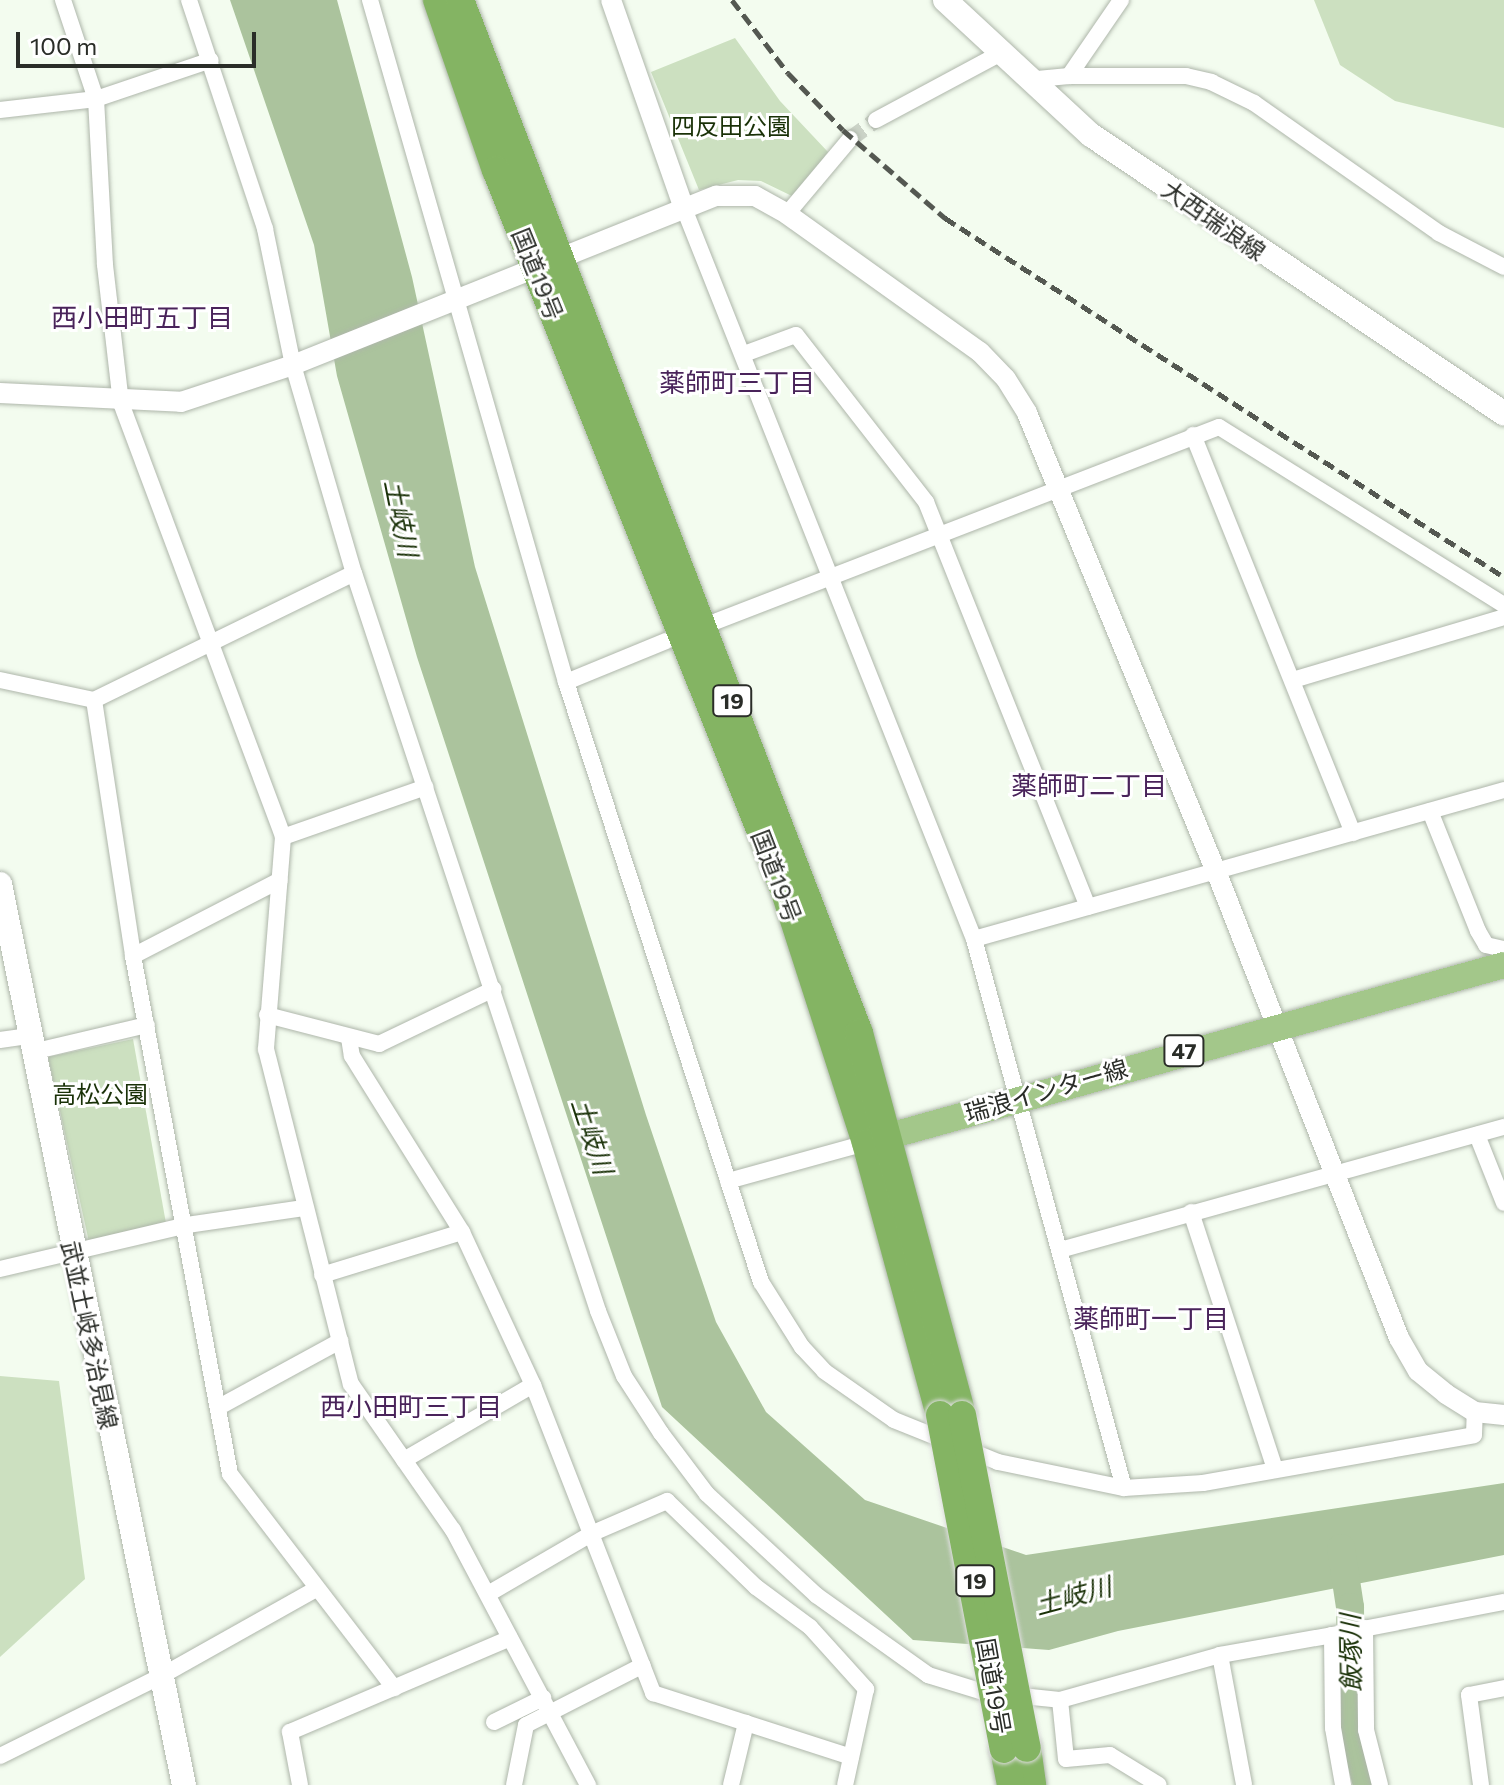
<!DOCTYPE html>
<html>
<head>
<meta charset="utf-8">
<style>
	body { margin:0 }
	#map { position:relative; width:1504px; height:1785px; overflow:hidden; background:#f3fcef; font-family:Commissioner,"Noto Sans JP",sans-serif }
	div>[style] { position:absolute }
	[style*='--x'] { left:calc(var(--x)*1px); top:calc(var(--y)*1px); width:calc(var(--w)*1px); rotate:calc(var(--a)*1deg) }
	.green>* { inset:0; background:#cce0c0 }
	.water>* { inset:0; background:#abc39d }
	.river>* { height:28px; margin:-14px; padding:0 14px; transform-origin:14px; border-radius:14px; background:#abc39d }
	.minor-tunnel>* { height:16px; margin-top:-8px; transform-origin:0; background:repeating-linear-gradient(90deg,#cbd3c7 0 16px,transparent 0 24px) }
	.roads { filter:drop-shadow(0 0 2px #aeb6aa) drop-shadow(0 0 2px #aeb6aa) }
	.minor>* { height:16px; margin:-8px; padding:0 8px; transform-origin:8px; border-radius:8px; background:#fff }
	.tertiary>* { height:20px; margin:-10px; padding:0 10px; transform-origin:10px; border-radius:10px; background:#fff }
	.secondary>* { height:24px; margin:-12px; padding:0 12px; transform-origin:12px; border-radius:12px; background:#fff }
	.primary>* { height:26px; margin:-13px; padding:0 13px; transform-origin:13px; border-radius:13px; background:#a3c78a }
	.trunk>* { height:28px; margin:-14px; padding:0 14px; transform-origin:14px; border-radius:14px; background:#84b463 }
	.rail>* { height:5px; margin-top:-2.5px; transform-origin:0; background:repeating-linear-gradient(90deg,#545851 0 12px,transparent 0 18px) }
	.bridges { filter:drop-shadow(0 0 2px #ddd) drop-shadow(0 0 2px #ddd) }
	.trunk-bridge>* { height:28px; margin:-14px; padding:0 14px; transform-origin:14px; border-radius:14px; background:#84b463 }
	span { translate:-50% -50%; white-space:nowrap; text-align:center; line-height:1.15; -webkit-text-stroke:6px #fff; paint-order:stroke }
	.shield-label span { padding:2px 6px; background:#fff; border:2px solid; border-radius:6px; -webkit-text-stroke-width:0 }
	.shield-label { font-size:22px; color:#2a2d28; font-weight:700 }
	.park-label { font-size:24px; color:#193107 }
	.street-label { font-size:24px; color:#2a2d28 }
	.neighbourhood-label { font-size:26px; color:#49235a }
	.water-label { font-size:26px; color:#1b3209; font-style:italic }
	.scale { position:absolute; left:16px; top:32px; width:240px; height:36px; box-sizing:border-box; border:4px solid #2a2d28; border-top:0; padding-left:10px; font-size:24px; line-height:28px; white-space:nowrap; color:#2a2d28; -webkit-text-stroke:6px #fff; paint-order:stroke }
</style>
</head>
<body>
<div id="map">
	<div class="green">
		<i style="clip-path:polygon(1314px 0,1504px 0,1504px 128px,1395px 101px,1340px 65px)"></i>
		<i style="clip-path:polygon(735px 38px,780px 101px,828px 152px,794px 197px,761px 181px,738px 180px,699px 190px,651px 72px)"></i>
		<i style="clip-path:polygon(133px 1039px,167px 1229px,89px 1242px,48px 1057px)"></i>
		<i style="clip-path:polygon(0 1376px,59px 1381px,85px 1579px,0 1657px)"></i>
	</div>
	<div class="water">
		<i style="clip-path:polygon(230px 0,337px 0,412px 277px,475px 567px,646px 1115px,716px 1322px,766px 1412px,865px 1500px,1026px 1555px,1504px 1483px,1504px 1555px,1118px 1631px,1049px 1650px,913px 1640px,662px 1407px,417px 657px,337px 376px,314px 245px)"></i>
	</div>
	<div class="river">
		<i style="--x:1341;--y:1548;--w:60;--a:81.3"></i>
		<i style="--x:1350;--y:1607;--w:114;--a:89.5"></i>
		<i style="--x:1351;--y:1721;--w:66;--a:76"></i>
	</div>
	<div class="minor-tunnel">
		<i style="--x:850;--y:139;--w:32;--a:-36"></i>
	</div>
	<div class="roads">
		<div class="minor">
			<i style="--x:63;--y:0;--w:104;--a:71.6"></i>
			<i style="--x:96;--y:99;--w:166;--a:86.9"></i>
			<i style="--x:105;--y:265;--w:139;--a:83.4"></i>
			<i style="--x:121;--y:403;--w:463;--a:69.5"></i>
			<i style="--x:283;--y:837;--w:213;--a:94.6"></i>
			<i style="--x:266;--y:1049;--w:346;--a:75.8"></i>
			<i style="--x:351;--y:1384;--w:178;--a:55.1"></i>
			<i style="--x:453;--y:1530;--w:289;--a:62.1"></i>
			<i style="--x:189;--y:0;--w:241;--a:71.6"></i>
			<i style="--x:265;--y:229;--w:139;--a:78.4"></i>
			<i style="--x:293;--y:365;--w:217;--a:73.7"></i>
			<i style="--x:354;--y:573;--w:777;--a:71.7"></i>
			<i style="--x:598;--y:1311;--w:70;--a:68.2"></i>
			<i style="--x:624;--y:1376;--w:68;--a:57"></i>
			<i style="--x:661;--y:1433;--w:76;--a:53"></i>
			<i style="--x:707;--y:1494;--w:149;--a:42.8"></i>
			<i style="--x:816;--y:1595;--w:138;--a:35.5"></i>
			<i style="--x:928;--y:1675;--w:58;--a:17.2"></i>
			<i style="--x:983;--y:1692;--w:77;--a:5.9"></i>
			<i style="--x:1060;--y:1700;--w:166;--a:-15.7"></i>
			<i style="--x:1220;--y:1655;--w:114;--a:-10.1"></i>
			<i style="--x:1332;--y:1635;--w:93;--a:89.4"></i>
			<i style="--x:1333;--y:1728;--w:58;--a:80"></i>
			<i style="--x:370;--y:0;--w:710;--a:73.97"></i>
			<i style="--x:566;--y:682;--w:631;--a:72"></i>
			<i style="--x:761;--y:1282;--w:77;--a:57.8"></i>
			<i style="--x:802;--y:1347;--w:33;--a:47"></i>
			<i style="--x:824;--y:1371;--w:85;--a:35"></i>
			<i style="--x:894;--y:1420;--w:112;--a:22"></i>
			<i style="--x:998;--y:1462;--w:129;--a:11.7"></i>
			<i style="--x:1124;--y:1488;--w:79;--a:-3.6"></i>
			<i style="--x:1203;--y:1483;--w:275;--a:-10"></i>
			<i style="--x:1474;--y:1435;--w:23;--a:-88"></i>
			<i style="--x:1069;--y:76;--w:117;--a:0"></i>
			<i style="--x:1186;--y:76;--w:26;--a:13"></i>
			<i style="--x:1211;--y:82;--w:48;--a:26"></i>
			<i style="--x:1254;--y:103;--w:226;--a:35.1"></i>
			<i style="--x:1439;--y:233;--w:73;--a:27.6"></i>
			<i style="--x:1027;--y:80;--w:42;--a:-5.4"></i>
			<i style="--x:1069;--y:76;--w:92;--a:-55.6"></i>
			<i style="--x:0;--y:110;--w:97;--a:-6.5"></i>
			<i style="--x:96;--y:99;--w:121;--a:-18.7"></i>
			<i style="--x:876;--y:120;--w:140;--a:-28.2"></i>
			<i style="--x:685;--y:211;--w:783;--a:68.35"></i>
			<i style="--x:974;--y:939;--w:569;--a:74.72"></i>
			<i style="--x:787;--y:214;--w:98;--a:-50"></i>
			<i style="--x:744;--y:354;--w:55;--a:-20.1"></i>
			<i style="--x:796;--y:335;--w:212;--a:52.1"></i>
			<i style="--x:926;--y:502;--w:436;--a:68.2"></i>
			<i style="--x:1193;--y:435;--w:429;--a:68.1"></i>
			<i style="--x:717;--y:621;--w:538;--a:-21.13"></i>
			<i style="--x:1219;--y:427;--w:336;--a:32"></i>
			<i style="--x:0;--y:680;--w:96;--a:12"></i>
			<i style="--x:94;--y:700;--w:289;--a:-26"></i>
			<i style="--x:1293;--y:680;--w:220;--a:-16.6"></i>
			<i style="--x:566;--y:682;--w:108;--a:-22.3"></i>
			<i style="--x:94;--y:700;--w:259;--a:81.3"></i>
			<i style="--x:133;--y:956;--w:527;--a:79.39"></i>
			<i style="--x:230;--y:1474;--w:270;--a:52.5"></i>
			<i style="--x:1430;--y:811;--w:129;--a:68.2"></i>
			<i style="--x:1478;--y:931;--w:16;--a:60"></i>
			<i style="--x:1486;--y:945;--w:18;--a:13"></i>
			<i style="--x:283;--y:837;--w:151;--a:-19.3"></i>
			<i style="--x:974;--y:939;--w:551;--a:-15.7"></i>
			<i style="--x:133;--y:956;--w:165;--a:-27.3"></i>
			<i style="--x:267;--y:1015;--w:116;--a:14.5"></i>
			<i style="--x:379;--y:1044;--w:127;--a:-25.6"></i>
			<i style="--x:349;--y:1038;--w:18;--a:81"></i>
			<i style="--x:352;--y:1056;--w:208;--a:58"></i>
			<i style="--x:462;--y:1232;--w:169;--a:65.1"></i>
			<i style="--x:533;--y:1385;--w:331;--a:68.7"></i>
			<i style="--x:653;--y:1693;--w:208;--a:17.9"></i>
			<i style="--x:0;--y:1040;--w:28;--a:-8"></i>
			<i style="--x:32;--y:1052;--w:118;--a:-13.2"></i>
			<i style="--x:1477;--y:1135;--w:73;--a:68.3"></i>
			<i style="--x:728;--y:1181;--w:143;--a:-15.4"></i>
			<i style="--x:1191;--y:1212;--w:270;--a:71.9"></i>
			<i style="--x:1060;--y:1250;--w:461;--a:-15.5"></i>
			<i style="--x:0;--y:1269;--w:192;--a:-13.2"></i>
			<i style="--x:187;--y:1225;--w:118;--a:-8.3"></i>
			<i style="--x:322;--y:1275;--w:146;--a:-17.1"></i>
			<i style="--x:221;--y:1406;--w:136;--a:-28.6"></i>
			<i style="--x:404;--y:1460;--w:149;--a:-30.2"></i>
			<i style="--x:488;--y:1594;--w:121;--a:-30.2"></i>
			<i style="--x:593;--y:1533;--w:81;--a:-23.4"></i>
			<i style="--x:667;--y:1501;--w:124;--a:44"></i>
			<i style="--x:756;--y:1587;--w:67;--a:36.5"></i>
			<i style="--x:810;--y:1627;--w:84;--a:47.9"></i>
			<i style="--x:866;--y:1689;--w:98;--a:102.3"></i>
			<i style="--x:1365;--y:1628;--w:102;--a:89.4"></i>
			<i style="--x:1366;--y:1730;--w:57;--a:75.7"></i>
			<i style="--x:1332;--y:1635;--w:175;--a:-10.9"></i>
			<i style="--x:1220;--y:1655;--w:132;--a:79.5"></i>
			<i style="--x:1060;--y:1700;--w:59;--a:84.2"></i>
			<i style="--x:1066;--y:1759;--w:44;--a:-5.2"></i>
			<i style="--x:1110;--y:1755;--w:57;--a:31.5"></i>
			<i style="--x:494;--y:1722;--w:55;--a:-26.1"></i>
			<i style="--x:0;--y:1756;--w:180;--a:-26.4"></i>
			<i style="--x:161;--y:1676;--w:178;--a:-29.3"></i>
			<i style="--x:300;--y:1785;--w:54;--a:-100.7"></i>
			<i style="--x:290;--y:1732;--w:239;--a:-23.1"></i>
			<i style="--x:514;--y:1785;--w:61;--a:-78.7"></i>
			<i style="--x:526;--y:1725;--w:131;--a:-27.1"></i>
			<i style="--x:731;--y:1785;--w:64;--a:-76.4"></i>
			<i style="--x:1481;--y:1785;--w:91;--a:-97.6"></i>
			<i style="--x:1469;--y:1695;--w:36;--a:-11"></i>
		</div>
		<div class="tertiary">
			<i style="--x:611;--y:0;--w:224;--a:70.7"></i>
			<i style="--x:0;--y:393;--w:181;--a:2.8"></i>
			<i style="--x:181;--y:402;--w:118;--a:-18.3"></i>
			<i style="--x:293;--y:365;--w:456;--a:-21.8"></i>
			<i style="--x:716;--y:196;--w:39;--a:0"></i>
			<i style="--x:755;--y:196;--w:37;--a:29"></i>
			<i style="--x:787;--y:214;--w:237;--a:35.6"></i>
			<i style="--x:980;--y:352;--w:37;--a:46"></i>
			<i style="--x:1006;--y:379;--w:40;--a:58"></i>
			<i style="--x:1027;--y:413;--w:495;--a:67.6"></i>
			<i style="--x:1216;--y:871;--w:502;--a:68.6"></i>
			<i style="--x:1399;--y:1338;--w:38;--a:60"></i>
			<i style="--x:1418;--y:1371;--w:36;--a:39"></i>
			<i style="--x:1446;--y:1394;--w:34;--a:32"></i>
			<i style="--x:1475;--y:1412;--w:29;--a:6"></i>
		</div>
		<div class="secondary">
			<i style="--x:945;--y:0;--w:199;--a:42.8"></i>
			<i style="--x:1091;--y:135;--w:498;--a:34"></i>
			<i style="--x:0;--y:884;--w:920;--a:78.46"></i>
		</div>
		<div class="primary">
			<i style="--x:868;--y:1142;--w:660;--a:-15.55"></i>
		</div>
		<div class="trunk">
			<i style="--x:437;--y:0;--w:180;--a:70.9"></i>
			<i style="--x:496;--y:170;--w:778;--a:68.18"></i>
			<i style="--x:785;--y:892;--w:264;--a:72.1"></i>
			<i style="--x:866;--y:1143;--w:282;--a:74.8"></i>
			<i style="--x:460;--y:0;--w:1107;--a:68.88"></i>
			<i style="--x:859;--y:1033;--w:396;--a:74.9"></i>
			<i style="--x:1027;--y:1748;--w:37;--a:82"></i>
			<i style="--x:1004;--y:1749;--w:37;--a:79"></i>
		</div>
	</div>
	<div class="rail">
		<i style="--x:732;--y:0;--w:92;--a:52.5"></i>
		<i style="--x:788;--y:73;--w:79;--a:46"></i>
		<i style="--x:843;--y:130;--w:135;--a:40.8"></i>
		<i style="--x:945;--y:218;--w:664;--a:32.71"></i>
	</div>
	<div class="bridges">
		<div class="trunk-bridge">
			<i style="--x:940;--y:1415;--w:340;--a:79.2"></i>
			<i style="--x:962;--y:1415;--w:339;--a:79"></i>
		</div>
	</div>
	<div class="shield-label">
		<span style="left:732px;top:701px">19</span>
		<span style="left:1184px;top:1051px">47</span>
		<span style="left:975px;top:1581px">19</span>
	</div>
	<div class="park-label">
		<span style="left:731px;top:126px">四反田公園</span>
		<span style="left:100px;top:1094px">高松公園</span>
	</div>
	<div class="street-label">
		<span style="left:1214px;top:220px;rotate:35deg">大西瑞浪線</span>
		<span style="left:538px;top:274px;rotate:68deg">国道19号</span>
		<span style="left:777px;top:876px;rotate:69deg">国道19号</span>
		<span style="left:1046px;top:1090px;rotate:-16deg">瑞浪インター線</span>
		<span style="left:90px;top:1335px;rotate:78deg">武並土岐多治見線</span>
		<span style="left:994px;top:1686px;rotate:80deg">国道19号</span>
	</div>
	<div class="neighbourhood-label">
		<span style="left:142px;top:317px">西小田町五丁目</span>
		<span style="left:737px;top:382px">薬師町三丁目</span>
		<span style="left:1089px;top:785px">薬師町二丁目</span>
		<span style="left:1151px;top:1318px">薬師町一丁目</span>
		<span style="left:411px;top:1406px">西小田町三丁目</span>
	</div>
	<div class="water-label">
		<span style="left:402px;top:518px;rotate:79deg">土岐川</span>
		<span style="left:593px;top:1136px;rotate:72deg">土岐川</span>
		<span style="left:1073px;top:1595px;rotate:-15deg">土岐川</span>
		<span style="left:1350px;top:1653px;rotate:-91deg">飯塚川</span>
	</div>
	<div class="scale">100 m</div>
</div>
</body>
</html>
